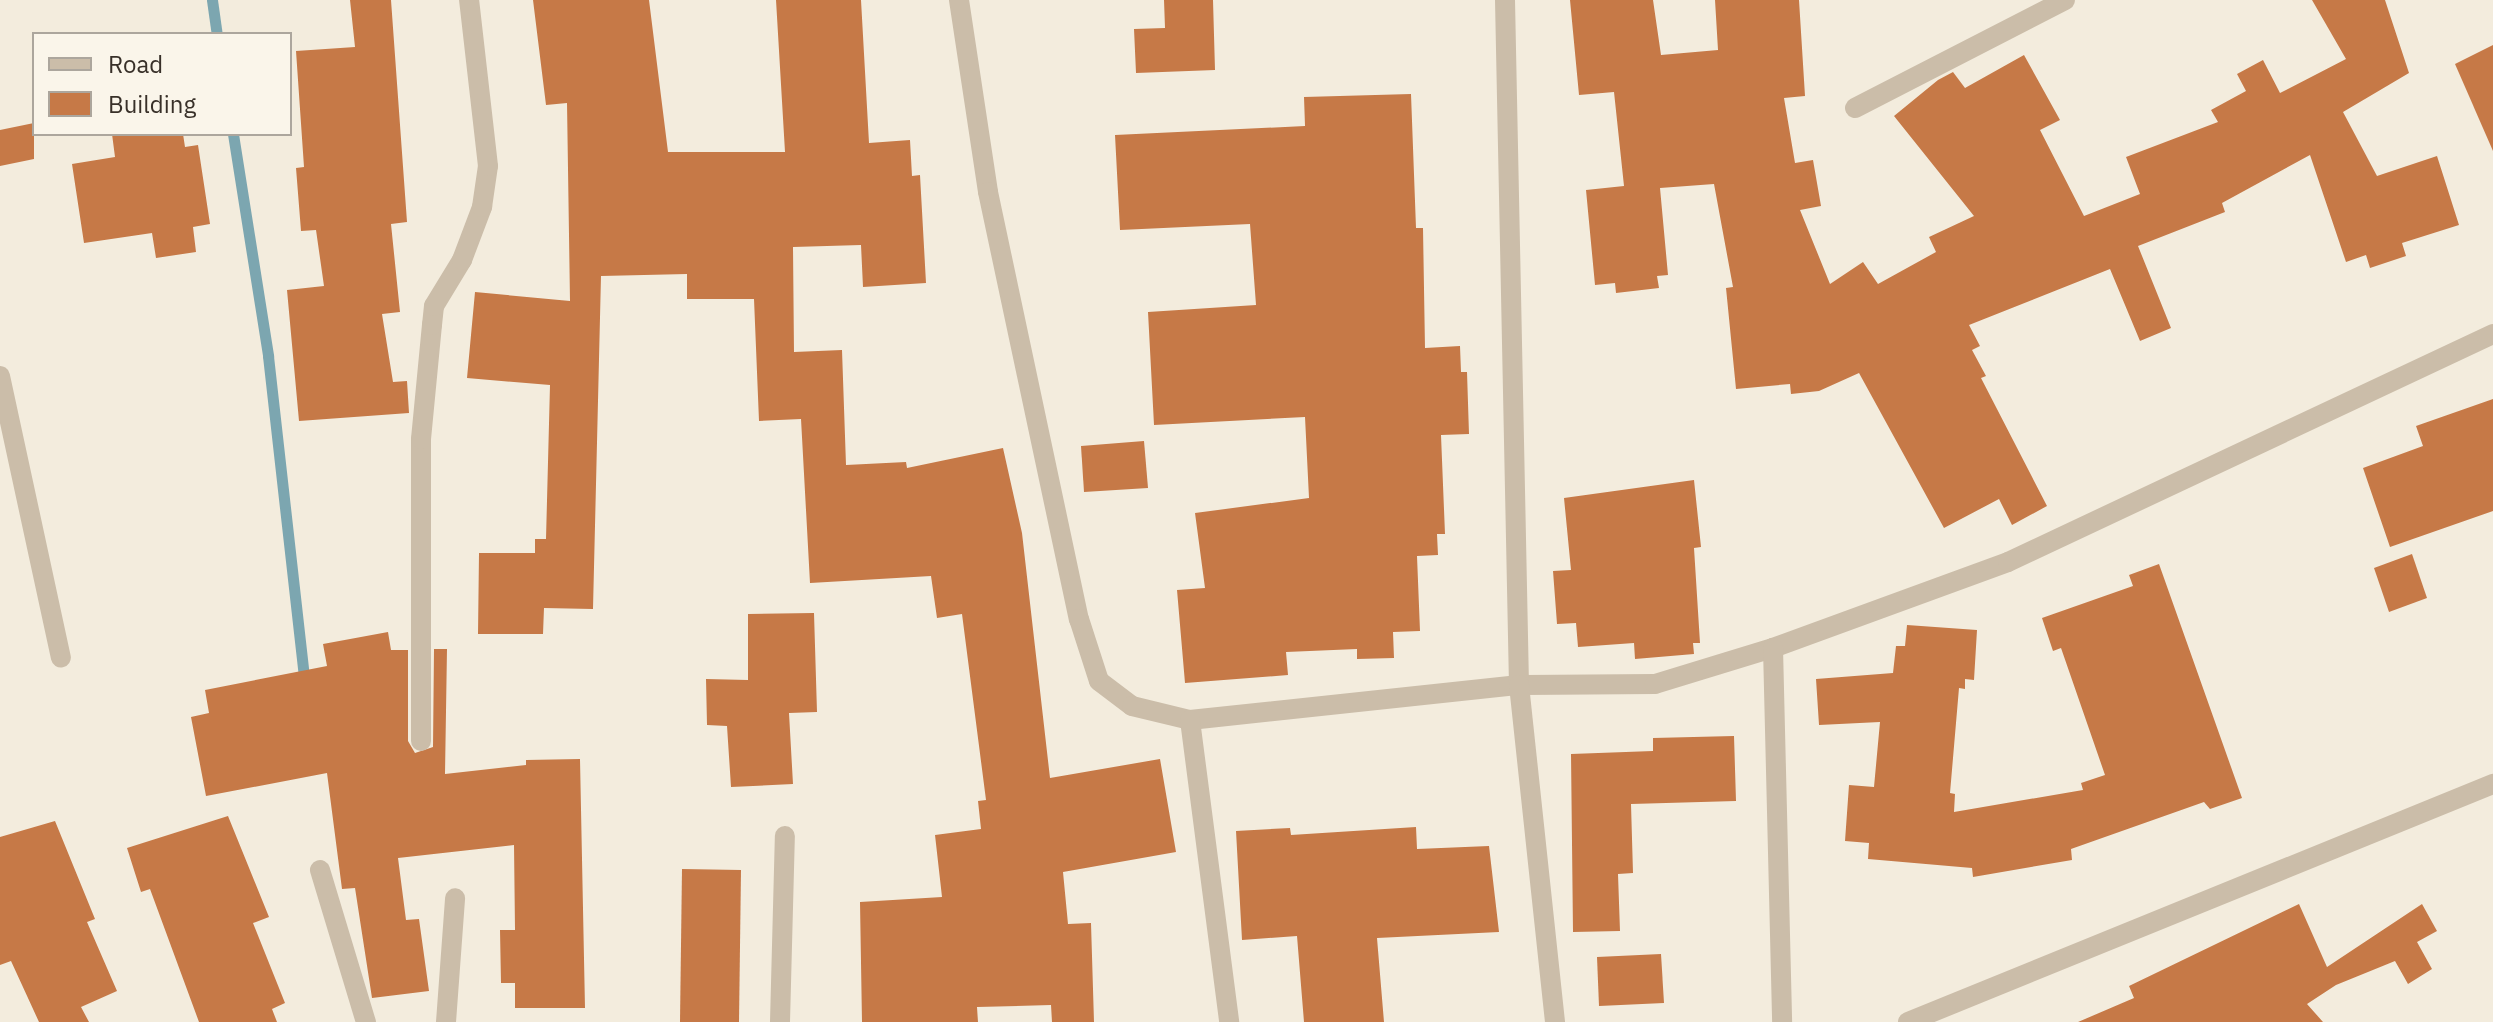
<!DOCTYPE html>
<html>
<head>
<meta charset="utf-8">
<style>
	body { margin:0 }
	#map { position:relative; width:2493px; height:1022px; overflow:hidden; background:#f3ecdd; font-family:"IBM Plex Sans",sans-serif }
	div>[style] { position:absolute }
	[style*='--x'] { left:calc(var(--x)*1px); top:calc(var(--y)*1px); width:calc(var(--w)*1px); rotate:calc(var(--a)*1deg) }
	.stream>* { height:11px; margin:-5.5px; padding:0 5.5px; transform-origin:5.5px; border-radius:5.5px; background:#7ca6b0 }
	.building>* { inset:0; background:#c67947 }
	.minor>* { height:20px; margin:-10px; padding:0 10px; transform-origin:10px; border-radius:10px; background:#cbbda9 }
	span { translate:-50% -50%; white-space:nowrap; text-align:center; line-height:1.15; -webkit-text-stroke:6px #faf5ea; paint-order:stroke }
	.legend { position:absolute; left:32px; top:32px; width:260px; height:104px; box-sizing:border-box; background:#faf5ea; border:2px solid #aca69d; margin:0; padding:10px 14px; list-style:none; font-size:24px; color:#383029 }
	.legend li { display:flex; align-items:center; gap:16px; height:40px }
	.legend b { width:40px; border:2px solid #aca69d }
</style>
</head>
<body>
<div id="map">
	<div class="stream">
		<i style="--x:212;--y:0;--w:34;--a:82"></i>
		<i style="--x:233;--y:134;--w:225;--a:81"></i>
		<i style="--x:268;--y:356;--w:331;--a:83.6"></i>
	</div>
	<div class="building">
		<i style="clip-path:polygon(350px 0,391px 0,407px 222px,391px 224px,400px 312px,382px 314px,393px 382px,407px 381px,409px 413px,299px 421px,287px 290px,324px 286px,316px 230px,301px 231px,296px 168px,304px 167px,296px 51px,355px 47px)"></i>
		<i style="clip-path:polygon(533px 0,649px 0,668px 152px,785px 152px,776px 0,861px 0,869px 143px,910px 140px,912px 176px,920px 175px,926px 283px,863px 287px,861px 245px,793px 247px,794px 352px,842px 350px,846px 465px,906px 462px,907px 468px,1003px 448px,1022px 533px,1050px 778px,1160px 759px,1176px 852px,1063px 872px,1068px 924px,1091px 923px,1094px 1022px,1052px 1022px,1051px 1005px,977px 1007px,978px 1022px,862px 1022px,860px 902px,942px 897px,935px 835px,981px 829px,978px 801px,986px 800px,962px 614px,937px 618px,931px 576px,810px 583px,801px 419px,759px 421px,754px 299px,687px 299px,687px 274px,601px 276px,593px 609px,544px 608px,543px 634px,478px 634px,479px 553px,535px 553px,535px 539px,546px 539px,550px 385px,467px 378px,475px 292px,570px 301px,567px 103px,546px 105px)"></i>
		<i style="clip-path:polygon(1164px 0,1213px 0,1215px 70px,1136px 73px,1134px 29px,1165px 28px)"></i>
		<i style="clip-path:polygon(1570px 0,1653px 0,1661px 55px,1718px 50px,1715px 0,1799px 0,1805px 96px,1784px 98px,1795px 163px,1813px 160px,1821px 206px,1800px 210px,1830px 284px,1863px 262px,1878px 284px,1936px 252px,1929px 237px,1974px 216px,1894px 116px,1938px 80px,1953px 72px,1965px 88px,2024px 55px,2060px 120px,2040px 130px,2084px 216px,2140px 194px,2126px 157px,2218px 122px,2211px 110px,2246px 91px,2237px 74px,2263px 60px,2280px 93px,2346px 59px,2312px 0,2385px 0,2409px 73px,2343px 112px,2377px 176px,2437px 156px,2459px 225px,2402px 243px,2406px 256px,2370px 268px,2366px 255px,2346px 262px,2310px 155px,2222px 203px,2225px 212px,2138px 246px,2171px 328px,2140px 341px,2110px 269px,1969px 325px,1980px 346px,1972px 350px,1986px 376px,1981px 378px,2047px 506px,2012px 525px,1999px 499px,1944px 528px,1859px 373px,1819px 391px,1791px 394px,1790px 384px,1736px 389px,1726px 288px,1733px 287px,1714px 184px,1660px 188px,1668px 275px,1657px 276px,1659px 288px,1616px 293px,1615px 283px,1595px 285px,1586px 190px,1624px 186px,1614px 92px,1579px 95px)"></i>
		<i style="clip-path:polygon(2493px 45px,2493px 151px,2455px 64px)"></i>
		<i style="clip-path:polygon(1411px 94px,1416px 228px,1423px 228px,1425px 348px,1460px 346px,1461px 372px,1467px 372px,1469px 434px,1441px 435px,1445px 534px,1437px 534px,1438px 555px,1417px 556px,1420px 631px,1393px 632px,1394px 658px,1357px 659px,1357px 649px,1286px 652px,1288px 675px,1185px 683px,1177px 590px,1205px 588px,1195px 513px,1309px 498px,1305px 417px,1154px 425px,1148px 312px,1256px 305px,1250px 224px,1120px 230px,1115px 135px,1305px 126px,1304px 97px)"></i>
		<i style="clip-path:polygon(34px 123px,34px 159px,0 166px,0 130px)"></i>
		<i style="clip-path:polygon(112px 134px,183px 134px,185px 147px,198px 145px,210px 224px,193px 227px,196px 252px,156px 258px,152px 233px,84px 243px,72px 164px,115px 157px)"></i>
		<i style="clip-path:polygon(2493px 399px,2493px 511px,2390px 547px,2363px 468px,2423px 446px,2416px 426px)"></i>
		<i style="clip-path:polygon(1144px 441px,1148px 488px,1084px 492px,1081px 446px)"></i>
		<i style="clip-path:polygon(1694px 480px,1701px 547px,1694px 548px,1700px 643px,1693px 643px,1694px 654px,1635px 659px,1634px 643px,1578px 647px,1576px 623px,1557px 624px,1553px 571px,1571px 570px,1564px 498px)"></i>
		<i style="clip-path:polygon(2412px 554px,2427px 598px,2389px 612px,2374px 568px)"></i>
		<i style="clip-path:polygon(2159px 564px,2242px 798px,2210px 809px,2204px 802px,2071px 849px,2072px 860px,1973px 877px,1972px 868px,1868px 859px,1869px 843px,1845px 841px,1849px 785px,1874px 787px,1880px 722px,1819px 725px,1816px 679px,1893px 673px,1896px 646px,1905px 646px,1907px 625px,1977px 630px,1974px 680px,1965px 679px,1965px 689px,1959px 688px,1950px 793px,1955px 794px,1954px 812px,2083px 790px,2081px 783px,2105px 775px,2061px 648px,2053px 651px,2042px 618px,2133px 586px,2129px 575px)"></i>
		<i style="clip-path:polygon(814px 613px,817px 712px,789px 713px,793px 784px,731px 787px,727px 726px,707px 725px,706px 679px,748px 680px,748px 614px)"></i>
		<i style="clip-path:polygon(388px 632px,391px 650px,408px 650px,408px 741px,415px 753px,433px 747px,434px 649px,447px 649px,445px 774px,526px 765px,526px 760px,580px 759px,585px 1008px,515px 1008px,515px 983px,501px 983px,500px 930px,515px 930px,514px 845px,398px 858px,406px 920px,419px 919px,429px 991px,372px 998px,355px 888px,342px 889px,327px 773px,206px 796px,191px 717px,209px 713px,205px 690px,327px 666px,323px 644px)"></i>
		<i style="clip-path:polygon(1734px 736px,1736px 801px,1631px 804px,1633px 873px,1618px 874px,1620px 931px,1573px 932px,1571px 754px,1653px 751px,1653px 738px)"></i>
		<i style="clip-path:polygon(228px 816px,269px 917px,253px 923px,285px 1003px,272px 1009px,277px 1022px,199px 1022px,150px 889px,141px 892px,127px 848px)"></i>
		<i style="clip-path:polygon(55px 821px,95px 919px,87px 922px,117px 991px,81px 1007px,89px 1022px,39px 1022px,11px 961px,0 965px,0 837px)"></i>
		<i style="clip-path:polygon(1416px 827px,1417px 849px,1489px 846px,1499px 932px,1377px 938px,1384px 1022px,1304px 1022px,1297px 936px,1242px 940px,1236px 831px,1290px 828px,1291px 835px)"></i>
		<i style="clip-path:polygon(682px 869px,741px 870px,739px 1022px,680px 1022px)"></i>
		<i style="clip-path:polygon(2299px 904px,2327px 967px,2422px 904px,2437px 931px,2417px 942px,2432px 969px,2408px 984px,2395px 961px,2336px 985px,2307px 1004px,2323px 1022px,2078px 1022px,2134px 998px,2129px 986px)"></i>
		<i style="clip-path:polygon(1661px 954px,1664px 1003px,1599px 1006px,1597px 957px)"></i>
	</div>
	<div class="minor">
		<i style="--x:959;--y:0;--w:194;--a:81.4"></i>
		<i style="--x:988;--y:192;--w:437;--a:78"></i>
		<i style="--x:1079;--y:619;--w:65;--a:72.1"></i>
		<i style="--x:1099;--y:681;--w:41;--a:37.1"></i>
		<i style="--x:1132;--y:706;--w:60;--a:13.6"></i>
		<i style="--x:1190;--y:720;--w:331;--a:-6.1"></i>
		<i style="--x:1519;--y:685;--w:136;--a:-0.4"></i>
		<i style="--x:1655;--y:684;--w:123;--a:-17"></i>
		<i style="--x:1773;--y:648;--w:250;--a:-20.1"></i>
		<i style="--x:2008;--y:562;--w:536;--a:-25.18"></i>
		<i style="--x:1505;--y:0;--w:685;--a:88.83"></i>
		<i style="--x:1519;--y:685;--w:339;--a:83.9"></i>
		<i style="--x:1855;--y:108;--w:236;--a:-27.2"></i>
		<i style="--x:0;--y:376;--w:288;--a:77.8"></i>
		<i style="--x:1773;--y:648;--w:374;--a:88.6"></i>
		<i style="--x:1190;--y:720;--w:305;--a:82.6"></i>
		<i style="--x:421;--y:741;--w:302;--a:-90"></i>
		<i style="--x:421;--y:439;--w:115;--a:-84.5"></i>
		<i style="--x:432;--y:325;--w:19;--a:-84"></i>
		<i style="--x:434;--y:306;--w:54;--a:-58.7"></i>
		<i style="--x:462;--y:260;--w:57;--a:-69.3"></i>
		<i style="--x:482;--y:207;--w:41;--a:-81.7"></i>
		<i style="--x:488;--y:166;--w:167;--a:-96.5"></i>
		<i style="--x:320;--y:870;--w:159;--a:73.2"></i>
		<i style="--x:446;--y:1022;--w:124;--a:-85.8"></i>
		<i style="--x:780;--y:1022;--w:186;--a:-88.5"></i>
		<i style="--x:1908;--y:1022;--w:632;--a:-22.14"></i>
	</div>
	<ul class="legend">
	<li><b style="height:10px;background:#cbbda9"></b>Road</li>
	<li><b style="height:22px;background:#c67947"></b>Building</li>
	</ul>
</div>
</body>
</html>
